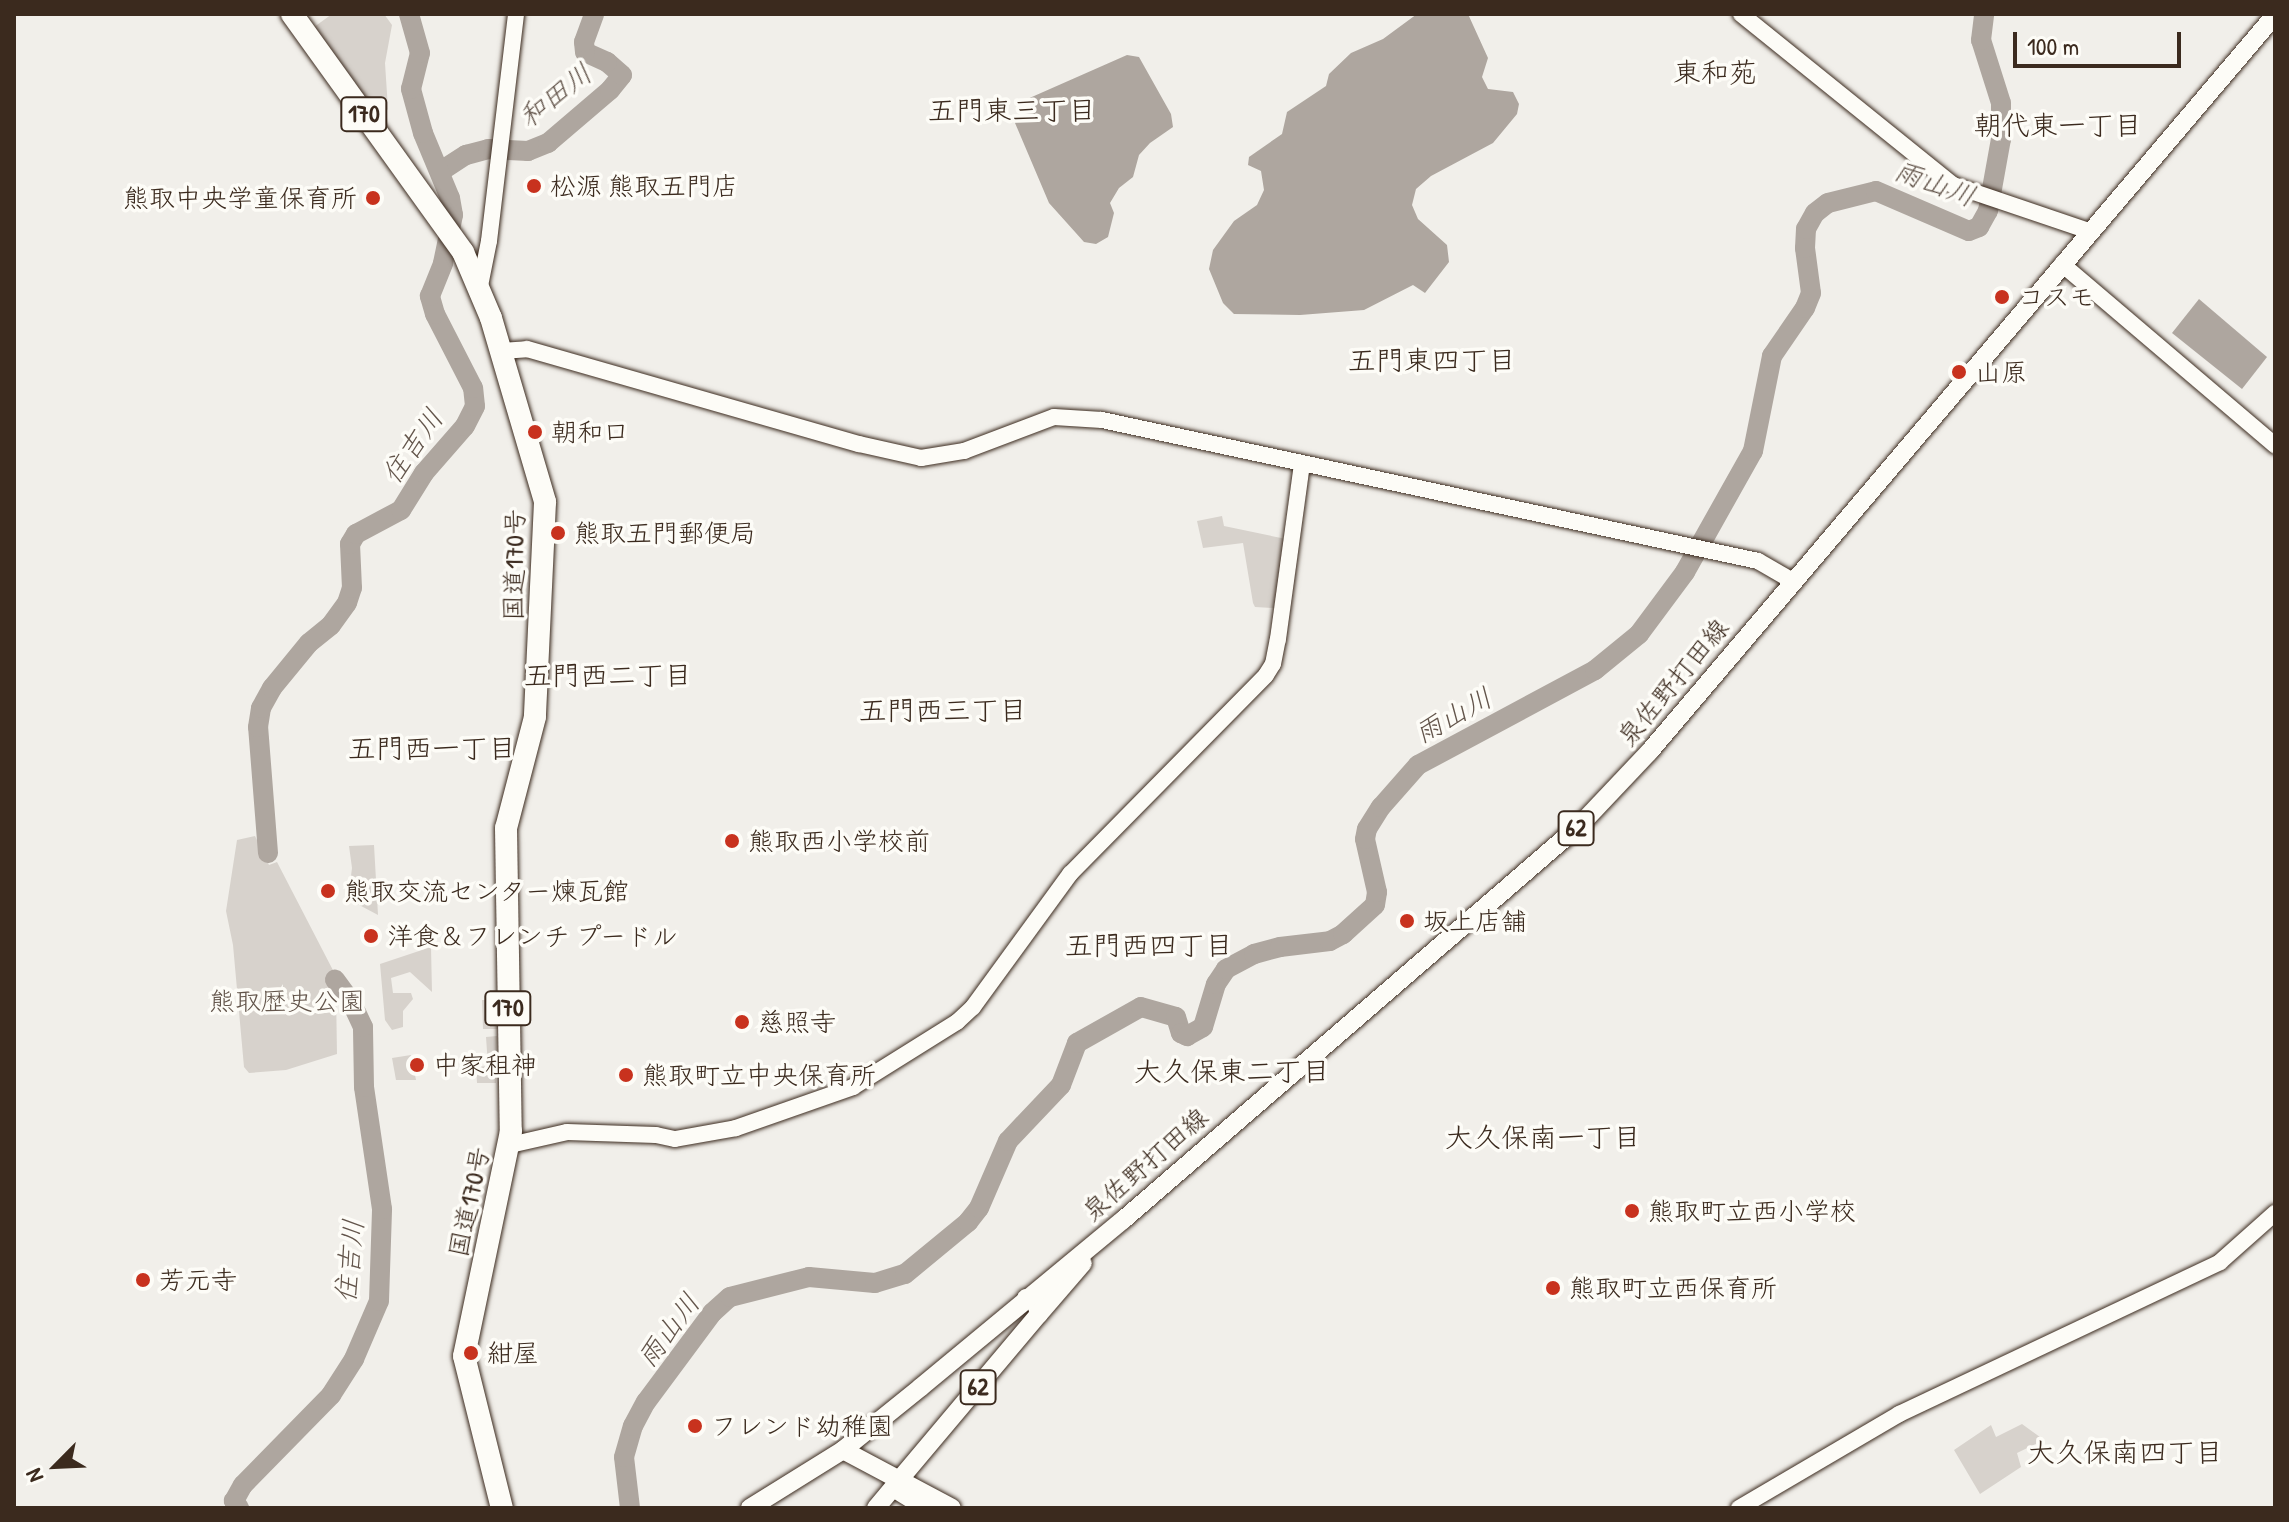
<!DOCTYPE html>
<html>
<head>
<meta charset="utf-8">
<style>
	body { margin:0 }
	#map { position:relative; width:2289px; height:1522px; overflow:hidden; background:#f1efea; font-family:"Patrick Hand","Klee One",sans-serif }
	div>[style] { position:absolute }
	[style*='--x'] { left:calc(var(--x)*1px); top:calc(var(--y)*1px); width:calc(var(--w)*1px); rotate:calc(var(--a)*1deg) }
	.green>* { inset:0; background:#d7d2cc }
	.water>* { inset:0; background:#aea69f }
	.river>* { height:20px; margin:-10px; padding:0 10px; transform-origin:10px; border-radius:10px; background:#aea69f }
	.roads { filter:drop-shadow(0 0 2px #3b2a1e) drop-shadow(0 0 2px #3b2a1e) }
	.secondary>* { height:16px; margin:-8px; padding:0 8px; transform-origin:8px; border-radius:8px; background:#fdfcf7 }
	.primary>* { height:18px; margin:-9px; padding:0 9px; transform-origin:9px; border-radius:9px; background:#fdfcf7 }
	.highway>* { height:22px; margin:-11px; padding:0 11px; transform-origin:11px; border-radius:11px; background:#fdfcf7 }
	.dots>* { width:22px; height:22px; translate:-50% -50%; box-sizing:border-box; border:4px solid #fdfcf7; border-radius:50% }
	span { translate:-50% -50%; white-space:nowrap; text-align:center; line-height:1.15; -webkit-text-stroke:7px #fdfcf7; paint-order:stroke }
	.shield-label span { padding:2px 6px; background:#fdfcf7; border:2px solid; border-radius:6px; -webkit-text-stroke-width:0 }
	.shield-label { font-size:24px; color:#3b2a1e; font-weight:700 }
	.poi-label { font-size:26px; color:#3b2a1e }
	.left { translate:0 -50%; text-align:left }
	.right { translate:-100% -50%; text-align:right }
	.street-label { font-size:26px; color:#3b2a1e }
	.park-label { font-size:26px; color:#62544a }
	.neighbourhood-label { font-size:28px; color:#3b2a1e }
	.water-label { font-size:28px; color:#63554b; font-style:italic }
	.frame { position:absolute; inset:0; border:16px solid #3b2a1e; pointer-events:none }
	.north { position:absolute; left:16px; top:1426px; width:80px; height:80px; -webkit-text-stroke:6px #fdfcf7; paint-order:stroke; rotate:246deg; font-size:22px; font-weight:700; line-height:32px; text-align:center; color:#3b2a1e }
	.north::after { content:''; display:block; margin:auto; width:28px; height:36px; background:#3b2a1e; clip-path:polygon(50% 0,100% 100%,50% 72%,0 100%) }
	.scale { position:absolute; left:2013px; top:32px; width:168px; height:36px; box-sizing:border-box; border:4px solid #3b2a1e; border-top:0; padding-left:10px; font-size:24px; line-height:28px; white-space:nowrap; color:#3b2a1e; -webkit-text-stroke:6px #fdfcf7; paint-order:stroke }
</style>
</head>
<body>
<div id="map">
	<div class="green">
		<i style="clip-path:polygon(332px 14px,384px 14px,392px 25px,385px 63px,388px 109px,379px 121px,310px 30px)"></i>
		<i style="clip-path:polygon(1222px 516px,1224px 526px,1286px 539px,1274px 608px,1255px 607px,1253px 603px,1243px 543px,1203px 548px,1197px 521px)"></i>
		<i style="clip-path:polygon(255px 836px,269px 865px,277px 862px,337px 978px,332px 981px,336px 991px,337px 1054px,286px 1070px,249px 1073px,244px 1067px,233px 945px,226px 911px,237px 840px)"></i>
		<i style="clip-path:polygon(374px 845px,378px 915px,348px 899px,352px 868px,349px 846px)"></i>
		<i style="clip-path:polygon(431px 947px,432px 992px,410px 972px,391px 978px,393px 993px,411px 993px,413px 999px,403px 1011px,403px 1027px,392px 1030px,385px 1020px,380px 964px)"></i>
		<i style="clip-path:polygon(482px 1000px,498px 1000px,499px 1029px,483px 1029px)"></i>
		<i style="clip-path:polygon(497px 1036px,496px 1083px,477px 1083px,476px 1067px,488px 1066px,486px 1037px)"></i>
		<i style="clip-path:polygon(411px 1055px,416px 1080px,396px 1080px,392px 1058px)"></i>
		<i style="clip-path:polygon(2022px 1424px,2044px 1440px,2017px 1453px,2021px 1467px,1980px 1494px,1954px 1450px,1991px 1425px,1996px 1437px)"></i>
	</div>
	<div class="water">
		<i style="clip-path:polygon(1417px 14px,1468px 14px,1488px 58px,1482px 77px,1488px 89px,1513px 92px,1519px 104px,1517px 114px,1493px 143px,1431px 176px,1416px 189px,1412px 205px,1418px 219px,1447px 245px,1449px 262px,1425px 293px,1413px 285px,1364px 310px,1300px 315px,1234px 314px,1223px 303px,1209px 269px,1213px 250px,1234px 221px,1257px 205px,1264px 190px,1261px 171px,1248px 165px,1249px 157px,1282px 134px,1287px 112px,1326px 86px,1329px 74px,1351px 53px,1383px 39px)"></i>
		<i style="clip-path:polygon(1127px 55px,1139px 57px,1171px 114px,1173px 127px,1150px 143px,1139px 155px,1133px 177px,1119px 188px,1110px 203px,1114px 213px,1108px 237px,1096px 244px,1084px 242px,1049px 203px,1015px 123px,1025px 100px)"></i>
		<i style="clip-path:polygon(2199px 299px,2267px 357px,2242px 389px,2172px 333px)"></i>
	</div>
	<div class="river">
		<i style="--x:441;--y:171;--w:30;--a:-33"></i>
		<i style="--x:466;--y:155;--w:23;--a:-15"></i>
		<i style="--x:488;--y:149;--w:40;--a:2.9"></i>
		<i style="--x:528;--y:151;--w:22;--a:-22"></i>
		<i style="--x:548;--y:143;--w:82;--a:-40.5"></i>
		<i style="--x:610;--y:90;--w:19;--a:-51"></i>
		<i style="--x:622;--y:75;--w:20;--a:-139"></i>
		<i style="--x:607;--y:62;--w:24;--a:-156"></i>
		<i style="--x:585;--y:52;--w:10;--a:-96"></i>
		<i style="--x:584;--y:42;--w:30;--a:-70"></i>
		<i style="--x:268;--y:853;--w:126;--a:-94.5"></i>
		<i style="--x:258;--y:727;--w:19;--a:-81"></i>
		<i style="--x:261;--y:708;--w:23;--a:-61"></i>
		<i style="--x:272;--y:688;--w:58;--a:-50.6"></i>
		<i style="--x:309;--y:643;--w:28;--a:-39"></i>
		<i style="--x:331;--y:625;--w:27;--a:-54"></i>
		<i style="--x:347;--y:603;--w:16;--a:-72"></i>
		<i style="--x:352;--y:588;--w:44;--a:-92.6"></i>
		<i style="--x:350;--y:544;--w:12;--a:-59"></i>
		<i style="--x:356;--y:534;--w:51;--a:-28.1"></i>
		<i style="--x:401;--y:510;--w:44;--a:-58.1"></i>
		<i style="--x:424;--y:473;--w:62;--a:-48.9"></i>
		<i style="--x:465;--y:426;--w:22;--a:-63"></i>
		<i style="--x:475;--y:406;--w:18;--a:-96"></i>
		<i style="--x:473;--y:388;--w:83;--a:-117.2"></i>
		<i style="--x:435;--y:314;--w:19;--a:-106"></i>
		<i style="--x:430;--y:296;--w:35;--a:-68"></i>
		<i style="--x:443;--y:263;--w:49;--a:-78.2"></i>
		<i style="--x:453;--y:215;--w:17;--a:-100"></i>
		<i style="--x:450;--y:198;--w:70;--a:-112.6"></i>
		<i style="--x:423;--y:133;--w:46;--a:-105.3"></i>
		<i style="--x:411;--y:89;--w:37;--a:-76"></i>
		<i style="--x:420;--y:53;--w:41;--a:-105.8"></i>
		<i style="--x:239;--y:1508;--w:9;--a:-126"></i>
		<i style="--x:234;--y:1501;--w:18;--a:-61"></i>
		<i style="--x:243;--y:1485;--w:126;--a:-45.6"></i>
		<i style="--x:331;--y:1395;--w:43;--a:-57.4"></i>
		<i style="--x:354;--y:1359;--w:63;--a:-66.7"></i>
		<i style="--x:379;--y:1301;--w:92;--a:-88.1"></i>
		<i style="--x:382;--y:1209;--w:123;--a:-98.4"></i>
		<i style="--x:364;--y:1087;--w:60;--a:-91"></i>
		<i style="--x:363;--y:1027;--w:26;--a:-115"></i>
		<i style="--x:352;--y:1003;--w:29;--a:-126"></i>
		<i style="--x:630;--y:1508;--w:51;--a:-96.7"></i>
		<i style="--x:624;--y:1457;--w:32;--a:-74"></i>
		<i style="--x:633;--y:1426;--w:27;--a:-62"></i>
		<i style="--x:646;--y:1402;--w:111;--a:-53.4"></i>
		<i style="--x:712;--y:1313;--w:24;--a:-42"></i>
		<i style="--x:730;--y:1297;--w:81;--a:-14.2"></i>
		<i style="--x:809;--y:1277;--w:66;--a:5.2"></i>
		<i style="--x:875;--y:1283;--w:31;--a:-17"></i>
		<i style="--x:905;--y:1274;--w:82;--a:-39.5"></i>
		<i style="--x:968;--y:1222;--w:18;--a:-52"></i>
		<i style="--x:979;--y:1208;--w:73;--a:-66.6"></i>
		<i style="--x:1008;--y:1141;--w:77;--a:-46.6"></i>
		<i style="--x:1061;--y:1085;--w:45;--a:-69.1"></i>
		<i style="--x:1077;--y:1043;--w:73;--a:-29.4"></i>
		<i style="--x:1141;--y:1007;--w:36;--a:16"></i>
		<i style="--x:1176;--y:1017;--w:17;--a:73"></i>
		<i style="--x:1181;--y:1033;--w:7;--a:27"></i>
		<i style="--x:1187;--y:1036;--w:18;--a:-29"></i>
		<i style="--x:1203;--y:1027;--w:45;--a:-73.2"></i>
		<i style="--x:1216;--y:984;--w:18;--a:-56"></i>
		<i style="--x:1226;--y:969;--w:32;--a:-28"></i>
		<i style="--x:1254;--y:954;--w:27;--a:-15"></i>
		<i style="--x:1280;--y:947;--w:50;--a:-6.8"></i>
		<i style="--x:1330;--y:941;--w:15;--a:-28"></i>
		<i style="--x:1343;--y:934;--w:43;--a:-42.2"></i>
		<i style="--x:1375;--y:905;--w:13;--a:-81"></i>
		<i style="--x:1377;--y:892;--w:54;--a:-102.8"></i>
		<i style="--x:1365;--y:839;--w:10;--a:-79"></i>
		<i style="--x:1367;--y:829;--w:26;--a:-58"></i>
		<i style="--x:1381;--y:807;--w:56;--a:-48.6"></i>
		<i style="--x:1418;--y:765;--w:201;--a:-28.2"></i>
		<i style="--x:1595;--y:670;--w:57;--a:-39.3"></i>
		<i style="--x:1639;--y:634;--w:77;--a:-53.4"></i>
		<i style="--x:1685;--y:572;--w:139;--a:-60.7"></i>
		<i style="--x:1753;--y:451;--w:97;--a:-78.7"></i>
		<i style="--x:1772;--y:356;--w:58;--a:-55.5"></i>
		<i style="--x:1805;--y:308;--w:16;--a:-68"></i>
		<i style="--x:1811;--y:293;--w:45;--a:-97.6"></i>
		<i style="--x:1805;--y:248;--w:19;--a:-87"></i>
		<i style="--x:1806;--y:229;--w:18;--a:-61"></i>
		<i style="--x:1815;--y:213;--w:16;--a:-38"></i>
		<i style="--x:1828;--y:203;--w:49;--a:-14"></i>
		<i style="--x:1876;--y:191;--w:101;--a:23.3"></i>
		<i style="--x:1969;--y:231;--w:11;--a:-22"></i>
		<i style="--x:1979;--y:227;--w:18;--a:-61"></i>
		<i style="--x:1988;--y:211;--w:73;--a:-79.8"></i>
		<i style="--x:2001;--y:139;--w:36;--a:-90"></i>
		<i style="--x:2001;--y:103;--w:66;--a:-107.6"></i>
		<i style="--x:1981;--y:40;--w:26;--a:-83"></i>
	</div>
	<div class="roads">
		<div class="secondary">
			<i style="--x:1741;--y:14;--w:272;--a:38.9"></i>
			<i style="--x:1953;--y:185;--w:144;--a:18.7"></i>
			<i style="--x:2062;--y:264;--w:280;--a:40.4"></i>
			<i style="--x:480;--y:286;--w:46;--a:-78.7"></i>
			<i style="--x:489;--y:241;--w:229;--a:-83.2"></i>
			<i style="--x:501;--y:351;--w:26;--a:-4"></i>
			<i style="--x:527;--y:349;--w:345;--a:16"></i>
			<i style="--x:859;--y:444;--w:64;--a:12.7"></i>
			<i style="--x:921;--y:458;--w:44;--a:-9.2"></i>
			<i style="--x:964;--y:451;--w:96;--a:-20.7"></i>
			<i style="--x:1054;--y:417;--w:48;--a:3.6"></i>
			<i style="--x:1102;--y:420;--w:671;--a:12.13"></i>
			<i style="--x:1758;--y:561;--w:39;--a:30"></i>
			<i style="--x:510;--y:1145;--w:58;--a:-12.8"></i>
			<i style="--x:567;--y:1132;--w:89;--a:1.9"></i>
			<i style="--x:656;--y:1135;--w:19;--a:12"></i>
			<i style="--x:675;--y:1139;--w:62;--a:-10.2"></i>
			<i style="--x:736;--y:1128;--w:124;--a:-19.3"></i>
			<i style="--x:853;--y:1087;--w:123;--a:-32"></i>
			<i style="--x:957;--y:1022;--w:22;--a:-43"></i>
			<i style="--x:973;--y:1007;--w:165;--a:-53.9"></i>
			<i style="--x:1070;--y:874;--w:279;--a:-45.4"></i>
			<i style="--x:1266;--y:675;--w:13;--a:-58"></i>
			<i style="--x:1273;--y:664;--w:25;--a:-79"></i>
			<i style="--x:1278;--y:639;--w:177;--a:-82.2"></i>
			<i style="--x:1739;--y:1508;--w:186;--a:-30.4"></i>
			<i style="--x:1899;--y:1414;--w:355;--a:-25.3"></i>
			<i style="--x:2220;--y:1262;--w:74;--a:-41.7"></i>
		</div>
		<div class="primary">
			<i style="--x:1039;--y:1314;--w:67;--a:-49.2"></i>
			<i style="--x:843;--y:1450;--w:123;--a:28"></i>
			<i style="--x:900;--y:1479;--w:216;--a:-49.9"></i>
			<i style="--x:1039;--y:1314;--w:15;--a:-106"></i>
			<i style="--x:1035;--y:1300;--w:9;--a:-167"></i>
			<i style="--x:900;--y:1492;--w:31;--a:32"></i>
			<i style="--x:750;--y:1508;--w:110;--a:-31.9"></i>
			<i style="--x:843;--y:1450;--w:100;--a:-38.9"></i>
			<i style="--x:921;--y:1387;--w:262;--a:-39.6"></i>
			<i style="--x:1123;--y:1220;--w:605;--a:-40.85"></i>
			<i style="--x:1581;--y:824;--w:100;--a:-46.6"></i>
			<i style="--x:1650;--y:751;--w:966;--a:-49.66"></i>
			<i style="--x:876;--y:1508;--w:26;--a:-50"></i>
		</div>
		<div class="highway">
			<i style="--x:292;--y:14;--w:293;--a:54.3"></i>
			<i style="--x:463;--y:252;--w:72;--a:67"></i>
			<i style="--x:491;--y:318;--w:192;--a:73.6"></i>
			<i style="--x:545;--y:502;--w:215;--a:92.7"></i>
			<i style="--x:535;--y:717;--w:115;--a:104.6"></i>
			<i style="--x:506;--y:828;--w:303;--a:89.1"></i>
			<i style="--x:511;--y:1131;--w:230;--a:101.8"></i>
			<i style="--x:464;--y:1356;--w:157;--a:76"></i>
		</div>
	</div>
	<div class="dots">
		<i style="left:534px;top:186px;background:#c8321e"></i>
		<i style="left:373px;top:198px;background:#c8321e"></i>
		<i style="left:2002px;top:297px;background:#c8321e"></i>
		<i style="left:1959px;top:372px;background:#c8321e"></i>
		<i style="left:535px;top:432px;background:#c8321e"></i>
		<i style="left:558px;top:533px;background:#c8321e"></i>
		<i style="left:732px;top:841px;background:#c8321e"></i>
		<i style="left:328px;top:891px;background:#c8321e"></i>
		<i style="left:1407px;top:921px;background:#c8321e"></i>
		<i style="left:371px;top:936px;background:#c8321e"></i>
		<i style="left:742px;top:1022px;background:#c8321e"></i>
		<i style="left:417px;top:1065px;background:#c8321e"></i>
		<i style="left:626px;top:1075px;background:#c8321e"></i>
		<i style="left:1632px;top:1211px;background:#c8321e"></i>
		<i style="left:143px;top:1280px;background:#c8321e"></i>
		<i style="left:1553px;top:1288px;background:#c8321e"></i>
		<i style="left:471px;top:1353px;background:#c8321e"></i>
		<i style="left:695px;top:1426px;background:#c8321e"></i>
	</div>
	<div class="shield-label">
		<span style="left:364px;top:114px">170</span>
		<span style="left:1576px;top:828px">62</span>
		<span style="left:508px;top:1008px">170</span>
		<span style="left:978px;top:1387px">62</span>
	</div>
	<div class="poi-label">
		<span class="left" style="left:550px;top:186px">松源 熊取五門店</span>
		<span class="right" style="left:357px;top:198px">熊取中央学童保育所</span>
		<span class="left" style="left:2018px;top:297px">コスモ</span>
		<span class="left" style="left:1975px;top:372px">山原</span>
		<span class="left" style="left:551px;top:432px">朝和口</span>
		<span class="left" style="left:574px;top:533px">熊取五門郵便局</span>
		<span class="left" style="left:748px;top:841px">熊取西小学校前</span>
		<span class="left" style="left:344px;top:891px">熊取交流センター煉瓦館</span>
		<span class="left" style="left:1423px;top:921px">坂上店舗</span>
		<span class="left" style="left:387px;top:936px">洋食＆フレンチ プードル</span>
		<span class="left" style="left:758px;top:1022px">慈照寺</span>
		<span class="left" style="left:433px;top:1065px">中家租神</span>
		<span class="left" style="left:642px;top:1075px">熊取町立中央保育所</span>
		<span class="left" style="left:1648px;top:1211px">熊取町立西小学校</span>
		<span class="left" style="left:159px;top:1280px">芳元寺</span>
		<span class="left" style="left:1569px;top:1288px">熊取町立西保育所</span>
		<span class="left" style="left:487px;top:1353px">紺屋</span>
		<span class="left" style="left:711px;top:1426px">フレンド幼稚園</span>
	</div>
	<div class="street-label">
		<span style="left:514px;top:565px;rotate:-89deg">国道170号</span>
		<span style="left:1673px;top:682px;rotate:-50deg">泉佐野打田線</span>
		<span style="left:1145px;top:1164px;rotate:-41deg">泉佐野打田線</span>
		<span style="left:469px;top:1202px;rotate:-78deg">国道170号</span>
	</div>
	<div class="park-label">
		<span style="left:287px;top:1001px">熊取歴史公園</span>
	</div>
	<div class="neighbourhood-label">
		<span style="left:1715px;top:72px">東和苑</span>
		<span style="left:1012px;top:110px">五門東三丁目</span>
		<span style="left:2058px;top:125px">朝代東一丁目</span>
		<span style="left:1432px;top:360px">五門東四丁目</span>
		<span style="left:608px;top:675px">五門西二丁目</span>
		<span style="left:943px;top:710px">五門西三丁目</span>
		<span style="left:432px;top:748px">五門西一丁目</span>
		<span style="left:1149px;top:945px">五門西四丁目</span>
		<span style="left:1232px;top:1071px">大久保東二丁目</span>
		<span style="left:1543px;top:1137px">大久保南一丁目</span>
		<span style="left:2125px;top:1452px">大久保南四丁目</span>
	</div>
	<div class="water-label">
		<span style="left:555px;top:95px;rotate:-38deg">和田川</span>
		<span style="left:1935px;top:183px;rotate:20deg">雨山川</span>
		<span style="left:412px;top:446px;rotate:-55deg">住吉川</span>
		<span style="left:1453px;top:715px;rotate:-29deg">雨山川</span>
		<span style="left:349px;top:1261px;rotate:-84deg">住吉川</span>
		<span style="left:668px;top:1330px;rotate:-53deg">雨山川</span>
	</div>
	<div class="frame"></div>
	<div class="north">N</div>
	<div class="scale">100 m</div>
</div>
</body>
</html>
